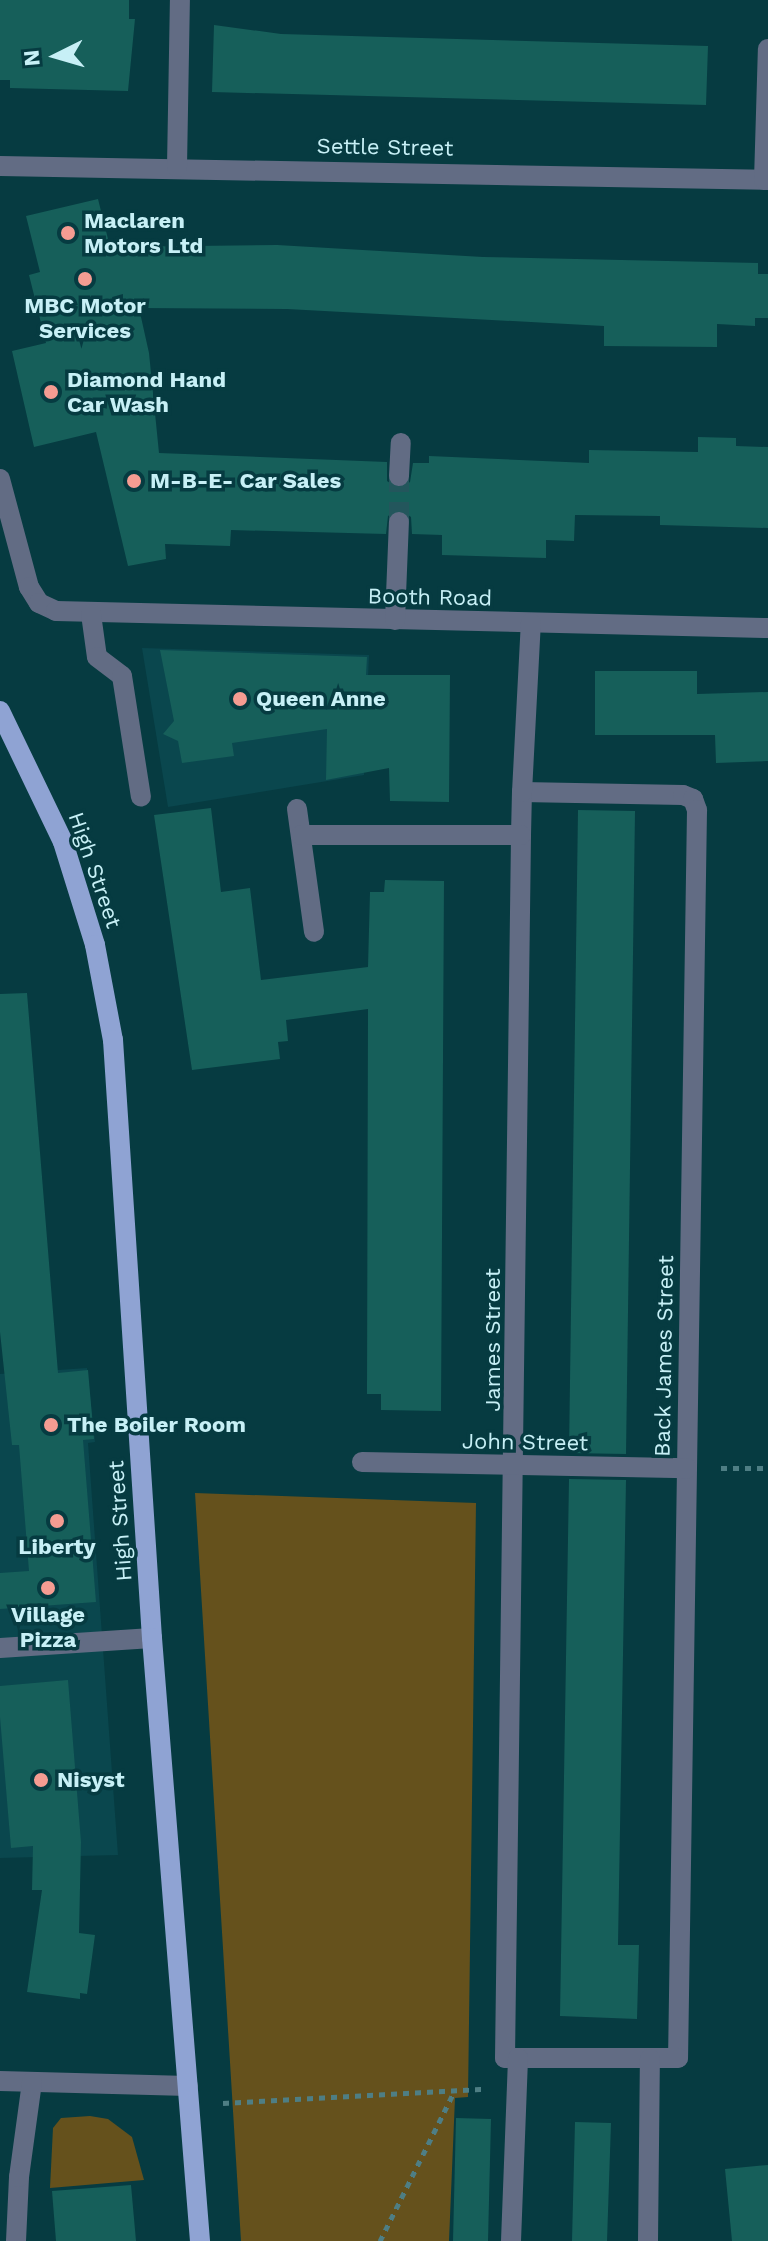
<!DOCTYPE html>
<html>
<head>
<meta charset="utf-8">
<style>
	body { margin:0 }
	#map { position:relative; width:768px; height:2241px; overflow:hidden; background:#063b41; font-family:"Work Sans",sans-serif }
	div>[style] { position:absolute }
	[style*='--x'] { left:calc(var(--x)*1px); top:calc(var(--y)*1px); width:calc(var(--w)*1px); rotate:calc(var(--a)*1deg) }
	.built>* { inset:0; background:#0a474e }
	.green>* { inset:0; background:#65511c }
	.building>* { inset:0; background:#165f5a }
	.minor-tunnel>* { height:20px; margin-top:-10px; transform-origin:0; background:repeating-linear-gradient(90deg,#23565c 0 20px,transparent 0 30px) }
	.path>* { height:5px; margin-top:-2.5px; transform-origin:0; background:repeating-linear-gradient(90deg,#4e7e84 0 6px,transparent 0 12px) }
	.minor>* { height:20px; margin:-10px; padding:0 10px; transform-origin:10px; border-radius:10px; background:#626c84 }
	.major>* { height:20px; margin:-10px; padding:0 10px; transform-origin:10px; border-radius:10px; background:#8fa3d3 }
	.dots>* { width:22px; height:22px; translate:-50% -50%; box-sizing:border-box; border:4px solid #063b41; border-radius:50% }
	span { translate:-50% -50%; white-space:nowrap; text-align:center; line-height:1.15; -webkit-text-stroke:7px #063b41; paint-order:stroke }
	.street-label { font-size:22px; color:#c7f0f6 }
	.poi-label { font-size:22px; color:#c7f0f6; font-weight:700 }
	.left { translate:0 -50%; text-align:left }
	.north { position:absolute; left:16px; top:16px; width:80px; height:80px; -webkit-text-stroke:6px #063b41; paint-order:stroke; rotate:265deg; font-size:22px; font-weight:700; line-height:32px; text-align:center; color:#c7f0f6 }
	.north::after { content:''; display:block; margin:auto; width:28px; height:36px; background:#c7f0f6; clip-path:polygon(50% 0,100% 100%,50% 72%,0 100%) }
</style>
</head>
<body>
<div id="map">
	<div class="built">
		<i style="clip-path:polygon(142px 648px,369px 655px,364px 775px,168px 807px)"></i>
		<i style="clip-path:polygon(87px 1368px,95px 1442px,88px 1443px,118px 1855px,0 1858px,0 1374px)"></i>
	</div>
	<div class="green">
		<i style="clip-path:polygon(195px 1493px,476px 1503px,468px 2097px,455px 2098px,449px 2241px,241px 2241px)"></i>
		<i style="clip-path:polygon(90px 2116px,108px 2119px,132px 2137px,144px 2180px,50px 2188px,53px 2128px,61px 2118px)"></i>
	</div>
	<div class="building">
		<i style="clip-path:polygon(0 0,129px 0,129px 19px,135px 19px,128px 91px,10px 88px,10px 80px,0 80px)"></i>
		<i style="clip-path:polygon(214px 25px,281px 34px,708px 46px,706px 105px,212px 92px)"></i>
		<i style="clip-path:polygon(98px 199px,110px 247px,277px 245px,483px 257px,758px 263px,758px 274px,768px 274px,768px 318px,755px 318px,755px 326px,717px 324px,717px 347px,604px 346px,604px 326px,287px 309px,139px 308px,149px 353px,159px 453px,387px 462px,387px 481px,399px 489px,410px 482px,413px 463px,429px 463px,429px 456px,589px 463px,589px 450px,698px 452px,698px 437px,736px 438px,736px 446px,768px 447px,768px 528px,660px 525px,660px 516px,575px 515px,574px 541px,546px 540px,546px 558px,442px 555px,442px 535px,412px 534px,411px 517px,399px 509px,388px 516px,386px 534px,231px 530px,230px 546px,165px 544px,166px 559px,128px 566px,96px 432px,34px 447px,12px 351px,46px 343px,29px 275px,40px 272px,26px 216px)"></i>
		<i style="clip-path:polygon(160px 650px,367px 657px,366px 675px,450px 675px,449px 802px,390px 801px,389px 768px,326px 780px,327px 729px,232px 743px,234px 756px,182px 763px,178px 741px,163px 734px,174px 721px)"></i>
		<i style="clip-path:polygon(595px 671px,697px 671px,697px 694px,768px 692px,768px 761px,716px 763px,715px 735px,595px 735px)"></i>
		<i style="clip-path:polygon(211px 808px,221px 892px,250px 888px,261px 980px,368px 967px,370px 892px,384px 892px,385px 880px,444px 881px,441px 1411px,381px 1410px,381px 1394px,367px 1394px,368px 1009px,286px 1020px,288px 1041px,278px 1042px,280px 1059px,192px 1070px,154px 815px)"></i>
		<i style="clip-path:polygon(578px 810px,635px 811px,626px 1454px,569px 1453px)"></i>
		<i style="clip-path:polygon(27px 993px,58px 1373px,88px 1370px,94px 1439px,83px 1440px,96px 1602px,0 1609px,0 1573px,29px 1571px,19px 1445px,12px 1445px,0 1332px,0 994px)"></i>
		<i style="clip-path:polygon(569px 1479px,626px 1480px,618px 1945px,639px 1945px,637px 2019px,560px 2016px)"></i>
		<i style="clip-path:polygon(68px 1680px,81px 1842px,79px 1933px,95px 1935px,87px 1994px,80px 1993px,80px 1999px,27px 1992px,42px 1890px,32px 1890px,33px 1846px,11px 1848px,0 1717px,0 1686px)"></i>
		<i style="clip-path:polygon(456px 2118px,491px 2119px,488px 2241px,453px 2241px)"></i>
		<i style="clip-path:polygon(575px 2122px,611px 2123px,607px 2241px,572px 2241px)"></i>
		<i style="clip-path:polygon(768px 2165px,768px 2241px,732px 2241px,725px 2169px)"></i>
		<i style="clip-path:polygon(131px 2185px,136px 2241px,56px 2241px,52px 2191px)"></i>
	</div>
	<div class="minor-tunnel">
		<i style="--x:399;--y:522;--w:46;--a:-90"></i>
	</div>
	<div class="path">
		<i style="--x:721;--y:1468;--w:47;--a:0"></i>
		<i style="--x:223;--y:2103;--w:262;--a:-3.1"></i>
		<i style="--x:380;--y:2241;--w:166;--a:-63.6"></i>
	</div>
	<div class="minor">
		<i style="--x:0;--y:166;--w:768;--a:1.04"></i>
		<i style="--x:177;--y:167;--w:167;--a:-89"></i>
		<i style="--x:764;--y:180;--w:131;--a:-88.3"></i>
		<i style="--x:399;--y:476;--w:33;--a:-87"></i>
		<i style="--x:0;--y:479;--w:112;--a:75"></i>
		<i style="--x:29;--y:587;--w:19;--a:58"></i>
		<i style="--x:39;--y:603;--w:19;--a:25"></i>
		<i style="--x:56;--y:611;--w:712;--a:1.37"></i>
		<i style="--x:91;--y:614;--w:43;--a:82.1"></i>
		<i style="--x:97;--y:657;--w:31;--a:37"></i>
		<i style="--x:122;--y:676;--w:122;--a:81.1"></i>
		<i style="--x:395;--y:620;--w:98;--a:-87.7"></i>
		<i style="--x:522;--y:792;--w:161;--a:1.1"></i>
		<i style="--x:683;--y:795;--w:11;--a:22"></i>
		<i style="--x:693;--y:799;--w:12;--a:70"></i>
		<i style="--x:697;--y:810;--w:1248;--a:90.87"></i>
		<i style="--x:678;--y:2058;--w:173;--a:180"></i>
		<i style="--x:505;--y:2058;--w:1223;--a:-89.25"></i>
		<i style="--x:521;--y:835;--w:43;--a:-88.7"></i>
		<i style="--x:522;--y:792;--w:169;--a:-87"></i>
		<i style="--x:297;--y:809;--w:124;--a:82.1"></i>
		<i style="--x:301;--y:835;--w:220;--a:0"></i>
		<i style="--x:362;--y:1462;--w:325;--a:1.1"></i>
		<i style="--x:0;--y:1648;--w:152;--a:-3.8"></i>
		<i style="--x:0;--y:2081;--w:188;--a:1.5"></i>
		<i style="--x:16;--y:2241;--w:64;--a:-87.3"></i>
		<i style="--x:19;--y:2177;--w:96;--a:-82.2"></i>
		<i style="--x:511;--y:2241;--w:183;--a:-87.8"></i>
		<i style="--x:648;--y:2241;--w:182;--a:-89.4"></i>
	</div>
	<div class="major">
		<i style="--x:0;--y:711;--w:145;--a:64.3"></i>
		<i style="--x:63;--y:842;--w:108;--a:72.7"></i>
		<i style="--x:95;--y:945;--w:97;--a:79.3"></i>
		<i style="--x:113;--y:1040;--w:599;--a:86.27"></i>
		<i style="--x:152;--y:1638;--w:605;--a:85.45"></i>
	</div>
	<div class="dots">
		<i style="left:68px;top:233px;background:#f59c92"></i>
		<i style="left:85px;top:279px;background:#f59c92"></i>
		<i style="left:51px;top:392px;background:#f59c92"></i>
		<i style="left:134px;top:481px;background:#f59c92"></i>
		<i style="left:240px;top:699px;background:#f59c92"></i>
		<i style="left:51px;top:1425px;background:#f59c92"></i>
		<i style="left:57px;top:1521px;background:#f59c92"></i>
		<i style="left:48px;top:1588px;background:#f59c92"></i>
		<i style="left:41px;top:1780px;background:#f59c92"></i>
	</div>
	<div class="street-label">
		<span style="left:385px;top:147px;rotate:1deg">Settle Street</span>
		<span style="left:430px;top:597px;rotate:1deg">Booth Road</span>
		<span style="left:95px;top:870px;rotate:71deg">High Street</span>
		<span style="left:493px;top:1340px;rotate:-90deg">James Street</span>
		<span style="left:664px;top:1356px;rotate:-89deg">Back James Street</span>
		<span style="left:525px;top:1442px;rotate:1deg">John Street</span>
		<span style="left:120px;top:1521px;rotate:-94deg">High Street</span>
	</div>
	<div class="poi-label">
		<span class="left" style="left:84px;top:233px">Maclaren<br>Motors Ltd</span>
		<span style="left:85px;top:318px">MBC Motor<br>Services</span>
		<span class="left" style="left:67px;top:392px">Diamond Hand<br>Car Wash</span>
		<span class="left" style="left:150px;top:481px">M-B-E- Car Sales</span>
		<span class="left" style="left:256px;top:699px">Queen Anne</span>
		<span class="left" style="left:67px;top:1425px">The Boiler Room</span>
		<span style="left:57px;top:1547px">Liberty</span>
		<span style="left:48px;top:1627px">Village<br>Pizza</span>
		<span class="left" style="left:57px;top:1780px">Nisyst</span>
	</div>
	<div class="north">N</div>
</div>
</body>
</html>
